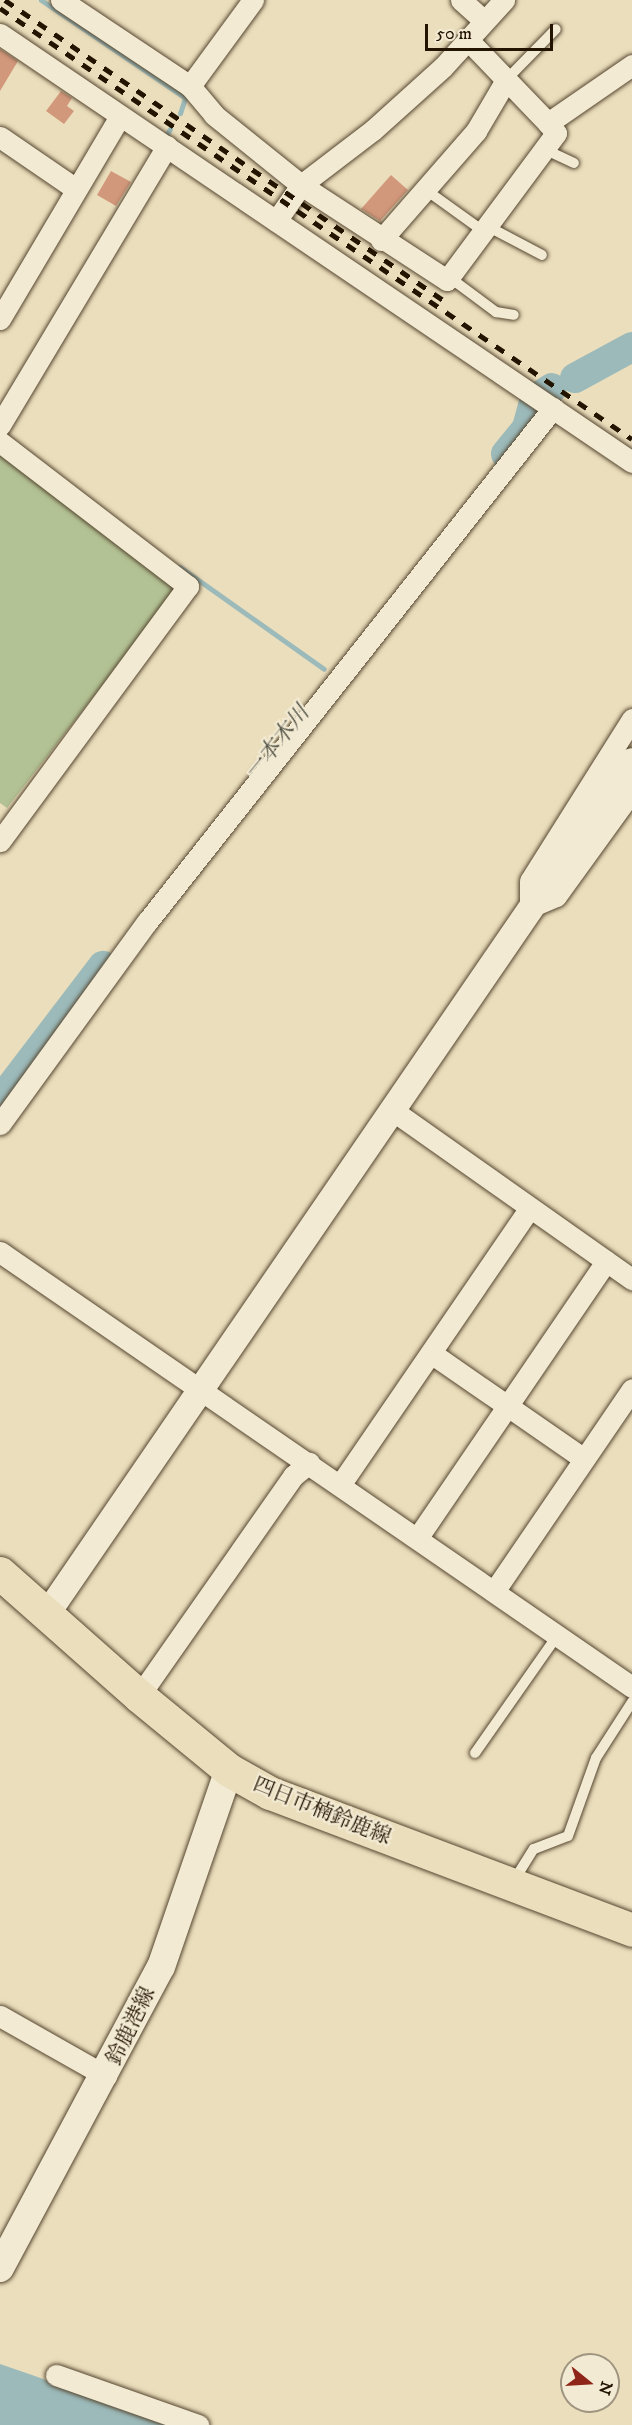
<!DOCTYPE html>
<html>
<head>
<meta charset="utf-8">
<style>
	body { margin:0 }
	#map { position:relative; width:632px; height:2425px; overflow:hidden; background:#ebdebc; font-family:"IM FELL DW Pica","Noto Serif JP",serif }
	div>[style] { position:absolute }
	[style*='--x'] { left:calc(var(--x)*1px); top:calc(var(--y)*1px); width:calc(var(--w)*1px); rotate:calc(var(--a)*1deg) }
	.green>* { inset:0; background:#b3c294 }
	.water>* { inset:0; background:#9cbaba }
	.stream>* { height:5px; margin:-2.5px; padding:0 2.5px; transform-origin:2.5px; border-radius:2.5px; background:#9cbaba }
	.river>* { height:30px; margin:-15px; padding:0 15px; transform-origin:15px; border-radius:15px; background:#9cbaba }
	.building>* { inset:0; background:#d2987c }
	.roads { filter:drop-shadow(0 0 2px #554630) drop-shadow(0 0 2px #554630) }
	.service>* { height:10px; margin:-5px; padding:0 5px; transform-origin:5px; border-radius:5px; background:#f2ead3 }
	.minor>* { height:21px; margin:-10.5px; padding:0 10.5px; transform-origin:10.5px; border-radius:10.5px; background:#f2ead3 }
	.tertiary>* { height:26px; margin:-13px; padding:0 13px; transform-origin:13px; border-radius:13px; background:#f2ead3 }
	.secondary>* { height:28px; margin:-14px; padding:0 14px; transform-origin:14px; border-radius:14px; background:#f2ead3 }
	.primary>* { height:33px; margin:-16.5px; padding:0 16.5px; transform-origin:16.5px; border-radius:16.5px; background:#ebdebc }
	.rail>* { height:4.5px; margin-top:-2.25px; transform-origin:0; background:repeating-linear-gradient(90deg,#231401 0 10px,transparent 0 20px) }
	span { translate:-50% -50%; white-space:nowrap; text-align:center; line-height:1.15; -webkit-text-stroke:4.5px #f2ead3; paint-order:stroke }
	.street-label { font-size:21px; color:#231401 }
	.water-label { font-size:22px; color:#4d4e42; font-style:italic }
	.north { position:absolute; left:560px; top:2353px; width:60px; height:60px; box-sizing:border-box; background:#f2ead3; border:2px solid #9f947f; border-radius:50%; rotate:108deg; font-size:16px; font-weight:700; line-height:24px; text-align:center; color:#231401 }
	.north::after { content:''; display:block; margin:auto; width:21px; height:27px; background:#8f2418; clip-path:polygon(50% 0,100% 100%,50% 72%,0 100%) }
	.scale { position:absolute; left:425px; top:24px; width:128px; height:27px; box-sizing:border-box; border:3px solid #231401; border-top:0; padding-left:8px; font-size:18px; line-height:21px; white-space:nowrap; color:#231401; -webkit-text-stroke:4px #f2ead3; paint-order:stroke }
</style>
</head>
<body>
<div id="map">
	<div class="green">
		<i style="clip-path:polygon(0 453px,180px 585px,7px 808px,0 803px)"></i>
	</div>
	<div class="water">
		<i style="clip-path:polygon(0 2364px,32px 2375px,171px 2425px,0 2425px)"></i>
	</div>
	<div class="stream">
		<i style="--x:41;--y:0;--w:174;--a:34.2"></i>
		<i style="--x:185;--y:98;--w:16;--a:108"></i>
		<i style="--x:166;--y:135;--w:7;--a:-56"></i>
		<i style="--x:180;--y:567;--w:176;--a:35.3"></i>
	</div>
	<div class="river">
		<i style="--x:575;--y:378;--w:65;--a:-28.5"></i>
		<i style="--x:506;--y:454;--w:33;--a:-51"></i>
		<i style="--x:527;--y:428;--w:30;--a:-75"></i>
		<i style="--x:535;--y:399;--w:20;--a:-33"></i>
		<i style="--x:0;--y:1101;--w:170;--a:-52.7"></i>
	</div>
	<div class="building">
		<i style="clip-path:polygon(0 49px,18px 61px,0 91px)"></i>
		<i style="clip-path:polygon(61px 91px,72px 98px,67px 106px,74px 111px,64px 124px,46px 111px)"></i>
		<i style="clip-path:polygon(111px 171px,131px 182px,116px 206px,97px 195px)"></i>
		<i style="clip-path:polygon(391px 175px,408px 190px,380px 221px,361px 209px)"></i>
	</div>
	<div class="roads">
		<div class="service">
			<i style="--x:506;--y:80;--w:71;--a:-45.6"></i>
			<i style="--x:544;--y:149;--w:33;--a:25"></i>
			<i style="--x:426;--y:190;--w:70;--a:35.7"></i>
			<i style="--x:487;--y:226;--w:62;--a:27.8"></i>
			<i style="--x:449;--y:277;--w:59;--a:36.7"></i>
			<i style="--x:496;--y:312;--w:18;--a:9"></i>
			<i style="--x:475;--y:1753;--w:143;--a:-55"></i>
			<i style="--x:513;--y:1882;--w:39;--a:-58"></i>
			<i style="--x:534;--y:1849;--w:36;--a:-21"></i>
			<i style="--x:568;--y:1836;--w:83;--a:-70.3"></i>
			<i style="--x:596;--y:1758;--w:67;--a:-57.3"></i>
		</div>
		<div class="minor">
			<i style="--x:61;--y:0;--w:155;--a:33.7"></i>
			<i style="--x:190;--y:86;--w:38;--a:50"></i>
			<i style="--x:214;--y:115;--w:112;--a:38.8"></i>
			<i style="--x:301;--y:185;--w:174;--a:33.1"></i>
			<i style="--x:447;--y:280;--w:183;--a:-53.4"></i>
			<i style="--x:556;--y:133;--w:13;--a:-129"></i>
			<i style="--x:548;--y:123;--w:102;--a:-34.6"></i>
			<i style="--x:461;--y:0;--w:31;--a:42"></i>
			<i style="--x:0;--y:34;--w:763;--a:34.11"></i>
			<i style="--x:469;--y:41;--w:114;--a:46.1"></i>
			<i style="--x:190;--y:86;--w:107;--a:-53.8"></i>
			<i style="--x:0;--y:137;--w:92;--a:34.4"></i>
			<i style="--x:276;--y:221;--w:44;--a:-55.2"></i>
			<i style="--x:301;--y:185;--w:91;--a:-37.4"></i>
			<i style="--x:373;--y:130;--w:94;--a:-42"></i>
			<i style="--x:443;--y:67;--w:91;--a:-47.7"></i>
			<i style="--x:381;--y:240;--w:145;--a:-48.9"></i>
			<i style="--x:476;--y:131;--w:59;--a:-59.5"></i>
			<i style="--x:0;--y:319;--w:236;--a:-59.4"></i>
			<i style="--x:0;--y:425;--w:325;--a:-59.1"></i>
			<i style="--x:0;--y:442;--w:237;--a:37.5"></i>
			<i style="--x:188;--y:586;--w:317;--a:126.4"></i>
			<i style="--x:632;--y:719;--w:191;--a:122.2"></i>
			<i style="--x:530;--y:881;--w:26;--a:90"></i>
			<i style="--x:530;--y:907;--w:28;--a:-23"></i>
			<i style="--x:556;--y:896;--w:130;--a:-54.1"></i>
			<i style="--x:392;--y:1110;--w:294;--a:35.2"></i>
			<i style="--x:0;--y:1124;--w:250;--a:-54"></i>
			<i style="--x:147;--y:922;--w:655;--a:-51.7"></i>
			<i style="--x:0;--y:1252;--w:767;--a:34.54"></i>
			<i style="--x:431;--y:1353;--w:186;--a:34.7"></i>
			<i style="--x:340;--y:1485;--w:335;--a:-55.6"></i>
			<i style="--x:418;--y:1537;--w:334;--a:-55.7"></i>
			<i style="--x:495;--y:1590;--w:243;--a:-55.7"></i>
			<i style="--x:139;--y:1696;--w:269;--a:-55"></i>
			<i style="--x:293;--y:1476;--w:21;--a:-39"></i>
			<i style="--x:0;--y:2016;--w:122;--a:29.5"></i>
			<i style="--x:56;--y:2375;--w:151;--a:19.4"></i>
		</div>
		<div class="tertiary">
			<i style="--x:47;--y:1614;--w:1034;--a:-55.56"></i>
		</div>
		<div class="secondary">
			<i style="--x:0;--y:2268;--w:341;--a:-61.9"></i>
			<i style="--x:161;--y:1967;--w:208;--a:-71"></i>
		</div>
		<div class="primary">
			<i style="--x:0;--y:1573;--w:186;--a:41.5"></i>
			<i style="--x:139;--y:1696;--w:117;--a:39.4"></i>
			<i style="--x:229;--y:1770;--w:47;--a:29.3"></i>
			<i style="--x:270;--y:1793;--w:387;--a:20.7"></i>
		</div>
	</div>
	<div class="rail">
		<i style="--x:5;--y:0;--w:534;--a:34.4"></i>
		<i style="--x:0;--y:8;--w:765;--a:34.29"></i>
	</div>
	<div class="street-label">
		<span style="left:322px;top:1811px;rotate:22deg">四日市楠鈴鹿線</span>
		<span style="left:131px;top:2026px;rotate:-64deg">鈴鹿港線</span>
	</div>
	<div class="water-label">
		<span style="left:277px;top:743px;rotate:-51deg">一本木川</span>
	</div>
	<div class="north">N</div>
	<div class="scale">50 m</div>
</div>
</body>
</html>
